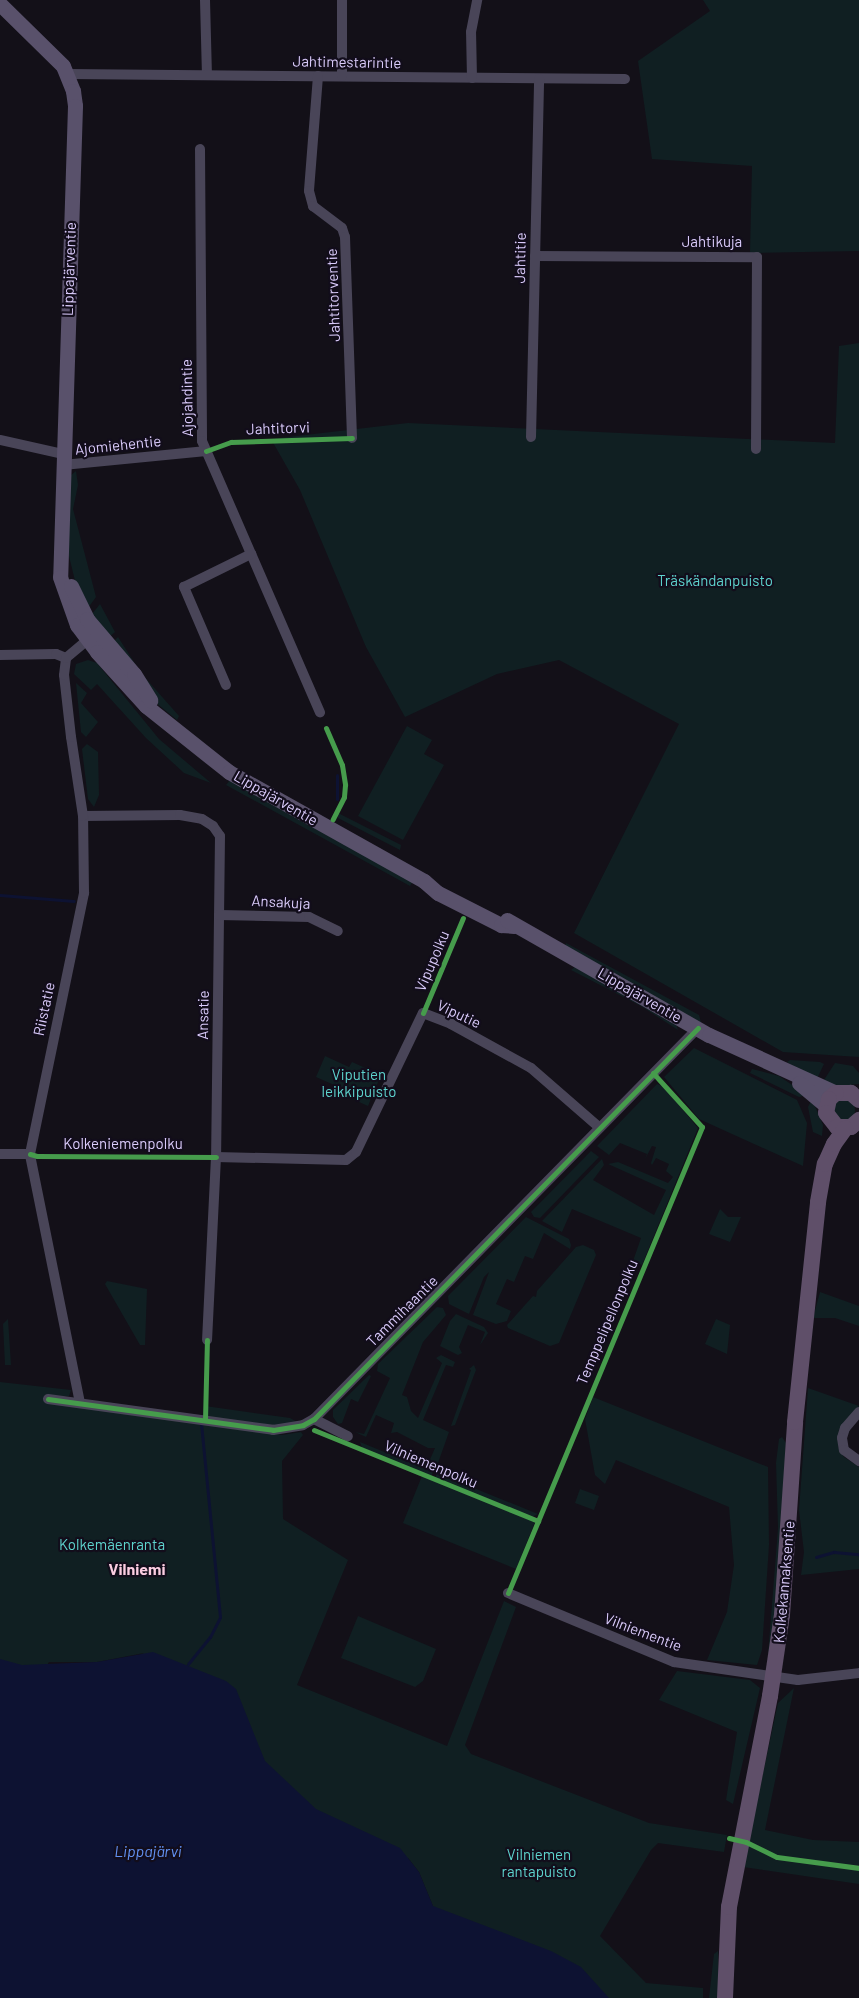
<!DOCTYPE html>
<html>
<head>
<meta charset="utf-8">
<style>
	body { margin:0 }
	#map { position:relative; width:859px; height:1998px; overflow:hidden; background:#131018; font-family:Barlow,sans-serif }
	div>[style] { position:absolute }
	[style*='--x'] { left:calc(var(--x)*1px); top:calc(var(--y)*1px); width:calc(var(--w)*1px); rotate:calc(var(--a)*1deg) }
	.green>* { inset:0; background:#101f22 }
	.round { border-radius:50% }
	.water>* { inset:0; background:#0d1232 }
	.stream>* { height:3px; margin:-1.5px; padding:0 1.5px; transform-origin:1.5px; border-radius:1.5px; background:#0d1232 }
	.street>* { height:10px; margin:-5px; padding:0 5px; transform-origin:5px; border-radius:5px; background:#494558 }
	.secondary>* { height:15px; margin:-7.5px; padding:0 7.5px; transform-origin:7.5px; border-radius:7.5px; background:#59516b }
	.primary>* { height:16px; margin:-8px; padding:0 8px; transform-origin:8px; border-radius:8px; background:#5f4f69 }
	.cycleway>* { height:5px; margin:-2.5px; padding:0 2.5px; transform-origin:2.5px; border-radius:2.5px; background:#469c4c }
	span { translate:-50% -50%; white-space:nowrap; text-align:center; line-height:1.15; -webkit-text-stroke:4.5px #120d1b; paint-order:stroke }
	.street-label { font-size:15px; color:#dacbfb }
	.park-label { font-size:15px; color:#5ed3ce }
	.neighbourhood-label { font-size:16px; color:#fbcde1; font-weight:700 }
	.water-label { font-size:16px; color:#6291f2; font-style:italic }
</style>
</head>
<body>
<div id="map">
	<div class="green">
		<i style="clip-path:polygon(703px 0,859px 0,859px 251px,750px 253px,752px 166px,652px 159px,638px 61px,710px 11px)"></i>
		<i style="clip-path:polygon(859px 343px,859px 1057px,783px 1052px,574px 933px,679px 724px,559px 660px,497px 674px,405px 717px,366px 647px,300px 490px,271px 439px,408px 423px,835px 443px,839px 346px)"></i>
		<i style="clip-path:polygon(76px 471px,78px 485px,73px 509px,96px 597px,88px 608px,79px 597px,67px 548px,70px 476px)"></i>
		<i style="clip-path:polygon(100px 604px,115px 632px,107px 639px,92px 614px)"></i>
		<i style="clip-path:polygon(118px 637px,141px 673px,179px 716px,177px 720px,155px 702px,111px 644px)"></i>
		<i style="clip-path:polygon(88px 660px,97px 663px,159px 739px,211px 783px,184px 773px,146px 738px,97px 684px,91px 690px,74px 674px,76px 664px)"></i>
		<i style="clip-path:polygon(76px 683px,87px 693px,81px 703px,98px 722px,86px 737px,81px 732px)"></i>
		<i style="clip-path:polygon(407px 726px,432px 740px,424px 754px,444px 765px,403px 840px,358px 816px)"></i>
		<i style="clip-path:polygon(87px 744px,98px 752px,99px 795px,94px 807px,88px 799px,82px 749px)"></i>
		<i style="clip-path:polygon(230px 780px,413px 881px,410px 886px,226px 785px)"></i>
		<i style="clip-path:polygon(338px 813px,401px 845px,400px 850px,338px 818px)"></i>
		<i style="clip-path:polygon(566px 943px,699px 1015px,702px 1026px,564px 948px)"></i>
		<i style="clip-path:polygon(576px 966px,676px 1024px,678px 1030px,641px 1006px,571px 970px)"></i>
		<i style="clip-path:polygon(694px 1048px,797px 1100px,807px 1123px,803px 1166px,699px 1119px,664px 1077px)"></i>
		<i style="clip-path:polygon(325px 1056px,349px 1067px,352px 1062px,381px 1075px,368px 1106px,339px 1093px,341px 1088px,316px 1077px)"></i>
		<i style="clip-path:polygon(790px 1060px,820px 1062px,824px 1064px,816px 1081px,787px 1062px)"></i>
		<i style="clip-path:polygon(835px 1063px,853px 1066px,859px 1073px,859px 1084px,839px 1086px,822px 1083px)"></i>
		<i style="clip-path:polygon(752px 1069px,779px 1076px,807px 1095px,799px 1097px,750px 1073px)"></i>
		<i style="clip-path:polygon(657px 1084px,663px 1086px,698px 1128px,642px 1265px,633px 1261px,641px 1238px,572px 1209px,562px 1232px,542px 1221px,602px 1159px,604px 1165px,593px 1180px,654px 1215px,666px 1190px,608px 1164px,618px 1162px,668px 1183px,673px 1177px,666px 1171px,669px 1164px,656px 1158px,652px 1165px,651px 1163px,656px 1147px,652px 1146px,645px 1159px,647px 1154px,620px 1143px,609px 1155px,597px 1146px)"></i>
		<i style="clip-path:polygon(812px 1099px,823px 1125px,822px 1136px,813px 1132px,808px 1107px)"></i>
		<i class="round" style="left:833px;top:1099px;width:22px;height:22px"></i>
		<i style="clip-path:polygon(591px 1151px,599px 1157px,540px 1218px,534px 1217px,531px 1212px)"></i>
		<i style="clip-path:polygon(720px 1209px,728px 1217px,741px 1217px,730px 1242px,709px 1234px)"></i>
		<i style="clip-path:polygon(526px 1217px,569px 1239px,571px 1245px,570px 1249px,544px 1233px,533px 1259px,525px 1256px,514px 1282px,507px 1279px,496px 1304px,511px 1311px,507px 1321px,496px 1324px,473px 1315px,489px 1272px,484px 1277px,469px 1314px,449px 1304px,448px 1296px)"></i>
		<i style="clip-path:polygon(583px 1245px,594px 1250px,596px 1255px,559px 1343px,550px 1346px,508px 1328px,507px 1325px,533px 1296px,536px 1297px,537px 1291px,576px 1247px)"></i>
		<i style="clip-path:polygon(107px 1281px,147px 1289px,145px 1345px,140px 1345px,105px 1284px)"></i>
		<i style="clip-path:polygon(820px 1292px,859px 1306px,859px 1326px,835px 1318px,813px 1318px)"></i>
		<i style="clip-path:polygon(437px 1307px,443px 1308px,446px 1315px,423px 1342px,402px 1395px,407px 1397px,411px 1411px,418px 1418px,442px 1363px,436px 1358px,441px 1355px,455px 1362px,453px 1367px,446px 1365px,423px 1420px,449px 1432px,438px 1463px,433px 1467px,428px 1464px,435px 1448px,428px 1448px,397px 1432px,391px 1433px,394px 1423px,376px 1415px,366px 1437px,355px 1432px,364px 1434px,390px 1378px,377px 1371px,378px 1364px)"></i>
		<i style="clip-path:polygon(456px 1314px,484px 1327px,488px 1333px,480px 1345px,485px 1332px,468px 1325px,459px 1347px,462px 1353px,458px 1355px,440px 1346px,450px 1321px)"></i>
		<i style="clip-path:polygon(8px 1319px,11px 1365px,5px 1365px,3px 1324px)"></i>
		<i style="clip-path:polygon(716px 1319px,730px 1325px,727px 1354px,705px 1344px)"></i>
		<i style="clip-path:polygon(474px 1365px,476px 1370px,455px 1425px,451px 1426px,471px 1370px,469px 1369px)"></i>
		<i style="clip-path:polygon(369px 1375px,371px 1376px,358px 1402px,351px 1399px,342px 1423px,338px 1424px,333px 1417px,333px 1410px)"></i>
		<i style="clip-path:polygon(evenodd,0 1382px,71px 1390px,69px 1396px,63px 1396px,69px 1405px,282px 1435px,301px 1432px,303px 1435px,282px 1461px,283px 1519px,348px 1560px,297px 1685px,447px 1746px,504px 1601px,516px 1607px,465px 1745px,471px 1754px,649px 1823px,727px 1835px,724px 1852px,658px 1843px,651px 1850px,600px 1936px,646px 1983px,703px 1988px,703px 1998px,0 1998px,0 1382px,144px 1653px,6px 1728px,49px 1662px,97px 1662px,144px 1653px,0 1382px,408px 1858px,419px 1872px,433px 1906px,394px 1900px,408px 1858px)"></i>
		<i style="clip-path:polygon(808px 1388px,859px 1406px,839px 1430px,838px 1446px,844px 1457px,859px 1467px,859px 1569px,801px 1575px,804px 1552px,799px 1510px)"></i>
		<i style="clip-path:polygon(593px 1397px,768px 1467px,769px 1545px,762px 1650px,757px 1665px,707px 1660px,727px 1612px,734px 1565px,729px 1507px,616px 1460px,605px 1484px,595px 1475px,585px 1419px)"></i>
		<i style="clip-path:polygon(205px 1406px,290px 1418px,297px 1422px,280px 1426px,207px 1417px)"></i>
		<i style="clip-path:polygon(782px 1437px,786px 1443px,778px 1603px,768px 1655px,778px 1528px,776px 1463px,779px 1439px)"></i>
		<i style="clip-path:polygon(360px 1442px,433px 1472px,431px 1477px,362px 1448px)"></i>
		<i style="clip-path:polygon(437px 1473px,538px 1514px,532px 1517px,435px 1478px)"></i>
		<i style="clip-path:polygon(422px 1476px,535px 1522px,516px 1569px,403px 1523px)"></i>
		<i style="clip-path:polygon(580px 1489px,599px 1496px,594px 1510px,575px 1503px)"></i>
		<i style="clip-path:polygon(358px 1616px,436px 1649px,423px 1681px,415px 1687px,341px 1658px)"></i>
		<i style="clip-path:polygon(677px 1671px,750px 1680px,760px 1688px,733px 1804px,726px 1800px,737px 1732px,659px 1700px)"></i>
		<i style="clip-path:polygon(794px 1688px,765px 1830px,813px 1840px,859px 1842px,859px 1884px,743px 1867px,778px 1703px)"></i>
		<i style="clip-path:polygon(718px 1951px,719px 1998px,709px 1998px,714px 1954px)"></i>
	</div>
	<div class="water">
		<i style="clip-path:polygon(153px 1652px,226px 1681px,236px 1689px,265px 1761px,316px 1809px,400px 1848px,419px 1872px,433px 1906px,551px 1951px,581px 1967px,609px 1998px,0 1998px,0 1659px,22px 1665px,97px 1662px)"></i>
	</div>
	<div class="stream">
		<i style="--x:337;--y:775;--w:24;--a:90"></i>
		<i style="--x:0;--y:895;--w:74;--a:4.6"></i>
		<i style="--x:816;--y:1557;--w:19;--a:-16"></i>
		<i style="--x:834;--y:1552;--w:25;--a:5"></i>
		<i style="--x:188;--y:1664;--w:35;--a:-51"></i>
		<i style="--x:210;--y:1637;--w:22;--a:-63"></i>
		<i style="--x:220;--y:1617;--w:195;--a:-95.6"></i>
	</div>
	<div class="street">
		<i style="--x:205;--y:0;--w:75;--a:88.5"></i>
		<i style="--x:68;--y:74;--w:557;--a:0.51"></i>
		<i style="--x:318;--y:76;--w:115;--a:94.5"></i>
		<i style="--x:309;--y:191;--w:16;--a:75"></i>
		<i style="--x:313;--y:206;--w:36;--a:37"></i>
		<i style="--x:342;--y:228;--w:9;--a:72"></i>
		<i style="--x:345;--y:237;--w:201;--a:88"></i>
		<i style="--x:342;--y:76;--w:76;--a:-90"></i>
		<i style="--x:472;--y:78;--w:46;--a:-91.2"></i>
		<i style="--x:471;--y:32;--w:33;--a:-79"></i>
		<i style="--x:200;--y:149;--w:292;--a:89.6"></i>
		<i style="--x:202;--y:441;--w:296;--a:66.5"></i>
		<i style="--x:535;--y:256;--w:222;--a:0.3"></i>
		<i style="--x:757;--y:257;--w:192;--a:90.3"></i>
		<i style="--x:531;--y:437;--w:358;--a:-88.7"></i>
		<i style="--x:0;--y:440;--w:65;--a:12.5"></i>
		<i style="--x:63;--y:465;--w:144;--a:-5.6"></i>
		<i style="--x:0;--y:655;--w:56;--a:-1"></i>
		<i style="--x:56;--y:654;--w:11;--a:22"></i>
		<i style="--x:226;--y:685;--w:107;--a:-113.2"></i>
		<i style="--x:184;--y:587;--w:75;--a:-26.2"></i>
		<i style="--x:83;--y:816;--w:97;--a:-0.6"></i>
		<i style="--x:180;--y:815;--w:22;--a:10"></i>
		<i style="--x:202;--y:819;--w:13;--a:32"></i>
		<i style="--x:213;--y:826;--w:12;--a:55"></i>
		<i style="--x:220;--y:836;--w:321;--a:90.7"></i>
		<i style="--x:216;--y:1157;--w:183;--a:92.8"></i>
		<i style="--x:219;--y:915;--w:90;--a:1.3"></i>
		<i style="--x:309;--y:917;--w:32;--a:26"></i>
		<i style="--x:0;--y:1154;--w:30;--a:0"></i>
		<i style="--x:216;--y:1157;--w:130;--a:1.3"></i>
		<i style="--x:346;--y:1160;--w:13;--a:-39"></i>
		<i style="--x:356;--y:1152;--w:154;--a:-64.3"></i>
		<i style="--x:423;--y:1013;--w:30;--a:21"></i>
		<i style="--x:451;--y:1024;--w:91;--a:28.8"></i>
		<i style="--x:531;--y:1068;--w:91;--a:41"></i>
		<i style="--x:48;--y:1399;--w:227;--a:7.8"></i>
		<i style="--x:273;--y:1430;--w:30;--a:-9"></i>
		<i style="--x:303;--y:1425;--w:13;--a:-29"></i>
		<i style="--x:314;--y:1419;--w:548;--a:-45.52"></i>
		<i style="--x:80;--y:1403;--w:254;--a:-101.4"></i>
		<i style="--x:30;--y:1154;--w:267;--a:-78.3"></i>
		<i style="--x:84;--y:893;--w:77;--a:-90.7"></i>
		<i style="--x:83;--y:816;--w:80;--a:-98.6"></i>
		<i style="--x:71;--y:737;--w:62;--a:-96.4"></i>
		<i style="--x:64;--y:675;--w:17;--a:-83"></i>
		<i style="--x:66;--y:658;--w:34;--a:-40"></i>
		<i style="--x:859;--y:1412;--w:21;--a:131"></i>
		<i style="--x:845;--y:1428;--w:10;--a:107"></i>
		<i style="--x:842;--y:1438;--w:12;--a:81"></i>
		<i style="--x:844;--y:1450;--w:19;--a:36"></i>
		<i style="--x:314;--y:1419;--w:38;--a:27"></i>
		<i style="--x:508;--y:1593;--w:180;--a:22.6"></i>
		<i style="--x:674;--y:1662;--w:125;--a:8.3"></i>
		<i style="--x:798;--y:1680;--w:61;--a:-6.5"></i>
	</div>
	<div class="secondary">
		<i style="--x:0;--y:4;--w:88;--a:44.5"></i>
		<i style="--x:63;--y:66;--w:27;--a:68"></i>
		<i style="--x:73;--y:91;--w:15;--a:82"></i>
		<i style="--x:75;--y:106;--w:471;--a:91.8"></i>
		<i style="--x:60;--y:577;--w:51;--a:70.5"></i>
		<i style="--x:77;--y:625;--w:34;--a:53"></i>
		<i style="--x:97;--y:652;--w:73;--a:47.8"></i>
		<i style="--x:146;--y:706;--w:106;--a:38.5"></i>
		<i style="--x:229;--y:772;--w:223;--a:29.2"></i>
		<i style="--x:424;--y:881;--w:18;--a:41"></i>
		<i style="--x:438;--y:893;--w:71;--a:26.9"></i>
		<i style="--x:501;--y:925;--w:13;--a:4"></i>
		<i style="--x:71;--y:586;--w:37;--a:64"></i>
		<i style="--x:87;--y:619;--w:72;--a:49.5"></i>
		<i style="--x:134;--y:674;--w:31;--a:58"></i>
		<i style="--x:507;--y:920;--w:232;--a:29.7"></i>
		<i style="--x:709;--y:1035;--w:140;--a:24.5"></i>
		<i style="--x:799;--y:1083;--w:35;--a:40"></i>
	</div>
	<div class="primary">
		<i style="--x:859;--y:1100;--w:11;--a:-139"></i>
		<i style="--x:851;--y:1093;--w:15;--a:180"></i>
		<i style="--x:836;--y:1093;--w:9;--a:139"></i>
		<i style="--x:829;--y:1099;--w:14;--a:102"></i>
		<i style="--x:826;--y:1113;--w:18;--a:52"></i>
		<i style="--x:837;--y:1127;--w:14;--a:0"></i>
		<i style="--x:851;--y:1127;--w:11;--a:-41"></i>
		<i style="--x:725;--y:1998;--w:91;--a:-87.5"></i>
		<i style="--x:729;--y:1907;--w:215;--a:-79"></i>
		<i style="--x:770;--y:1696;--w:82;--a:-81.6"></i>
		<i style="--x:782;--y:1615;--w:193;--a:-86.1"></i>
		<i style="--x:795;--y:1422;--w:221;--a:-84"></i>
		<i style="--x:818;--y:1202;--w:39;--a:-80"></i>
		<i style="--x:825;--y:1164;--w:22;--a:-66"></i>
		<i style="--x:834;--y:1144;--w:19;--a:-54"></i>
	</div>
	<div class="cycleway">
		<i style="--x:206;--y:451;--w:27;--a:-20"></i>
		<i style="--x:231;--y:442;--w:121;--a:-1.9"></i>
		<i style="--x:326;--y:728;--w:40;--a:66.6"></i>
		<i style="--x:342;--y:765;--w:20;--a:81"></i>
		<i style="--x:345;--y:785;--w:12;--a:95"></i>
		<i style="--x:344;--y:797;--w:25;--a:117"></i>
		<i style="--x:423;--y:1013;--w:103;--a:-67.2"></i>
		<i style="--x:30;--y:1154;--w:7;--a:16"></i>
		<i style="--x:37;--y:1156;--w:179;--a:0.3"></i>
		<i style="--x:48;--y:1399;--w:227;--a:7.8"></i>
		<i style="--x:273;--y:1430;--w:30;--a:-9"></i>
		<i style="--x:303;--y:1425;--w:13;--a:-29"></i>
		<i style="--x:314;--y:1419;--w:548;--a:-45.52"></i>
		<i style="--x:205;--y:1420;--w:80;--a:-88.6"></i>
		<i style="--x:314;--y:1430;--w:242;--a:22.1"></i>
		<i style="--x:508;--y:1593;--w:505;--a:-67.4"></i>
		<i style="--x:702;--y:1127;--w:73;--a:-132.2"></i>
		<i style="--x:729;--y:1838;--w:17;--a:13"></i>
		<i style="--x:746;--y:1842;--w:34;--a:26"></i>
		<i style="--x:777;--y:1857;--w:83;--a:7.6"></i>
	</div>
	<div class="street-label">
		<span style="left:347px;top:62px;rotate:1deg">Jahtimestarintie</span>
		<span style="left:712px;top:242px">Jahtikuja</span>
		<span style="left:520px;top:258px;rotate:-89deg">Jahtitie</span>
		<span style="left:69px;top:269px;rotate:-88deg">Lippajärventie</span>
		<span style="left:333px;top:295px;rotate:-92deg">Jahtitorventie</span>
		<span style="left:187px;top:398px;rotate:-91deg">Ajojahdintie</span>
		<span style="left:278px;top:428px;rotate:-2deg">Jahtitorvi</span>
		<span style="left:118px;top:445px;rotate:-6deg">Ajomiehentie</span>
		<span style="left:276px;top:798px;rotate:30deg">Lippajärventie</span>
		<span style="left:281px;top:902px;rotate:3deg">Ansakuja</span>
		<span style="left:432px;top:961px;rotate:-67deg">Vipupolku</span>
		<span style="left:640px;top:995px;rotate:30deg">Lippajärventie</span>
		<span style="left:44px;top:1009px;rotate:-78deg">Riistatie</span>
		<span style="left:459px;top:1014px;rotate:25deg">Viputie</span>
		<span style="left:203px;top:1015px;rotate:-89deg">Ansatie</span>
		<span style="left:123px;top:1144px">Kolkeniemenpolku</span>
		<span style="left:402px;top:1311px;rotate:-45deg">Tammihaantie</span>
		<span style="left:607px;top:1322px;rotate:-67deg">Temppelipellonpolku</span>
		<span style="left:431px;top:1464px;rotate:23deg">Vilniemenpolku</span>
		<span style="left:784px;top:1582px;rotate:-85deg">Kolkekannaksentie</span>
		<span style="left:643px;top:1632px;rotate:21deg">Vilniementie</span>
	</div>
	<div class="park-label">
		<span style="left:715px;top:581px">Träskändanpuisto</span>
		<span style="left:359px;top:1083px">Viputien<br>leikkipuisto</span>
		<span style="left:112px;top:1545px">Kolkemäenranta</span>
		<span style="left:539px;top:1863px">Vilniemen<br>rantapuisto</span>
	</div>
	<div class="neighbourhood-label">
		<span style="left:137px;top:1569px">Vilniemi</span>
	</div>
	<div class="water-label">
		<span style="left:148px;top:1851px">Lippajärvi</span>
	</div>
</div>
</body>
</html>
